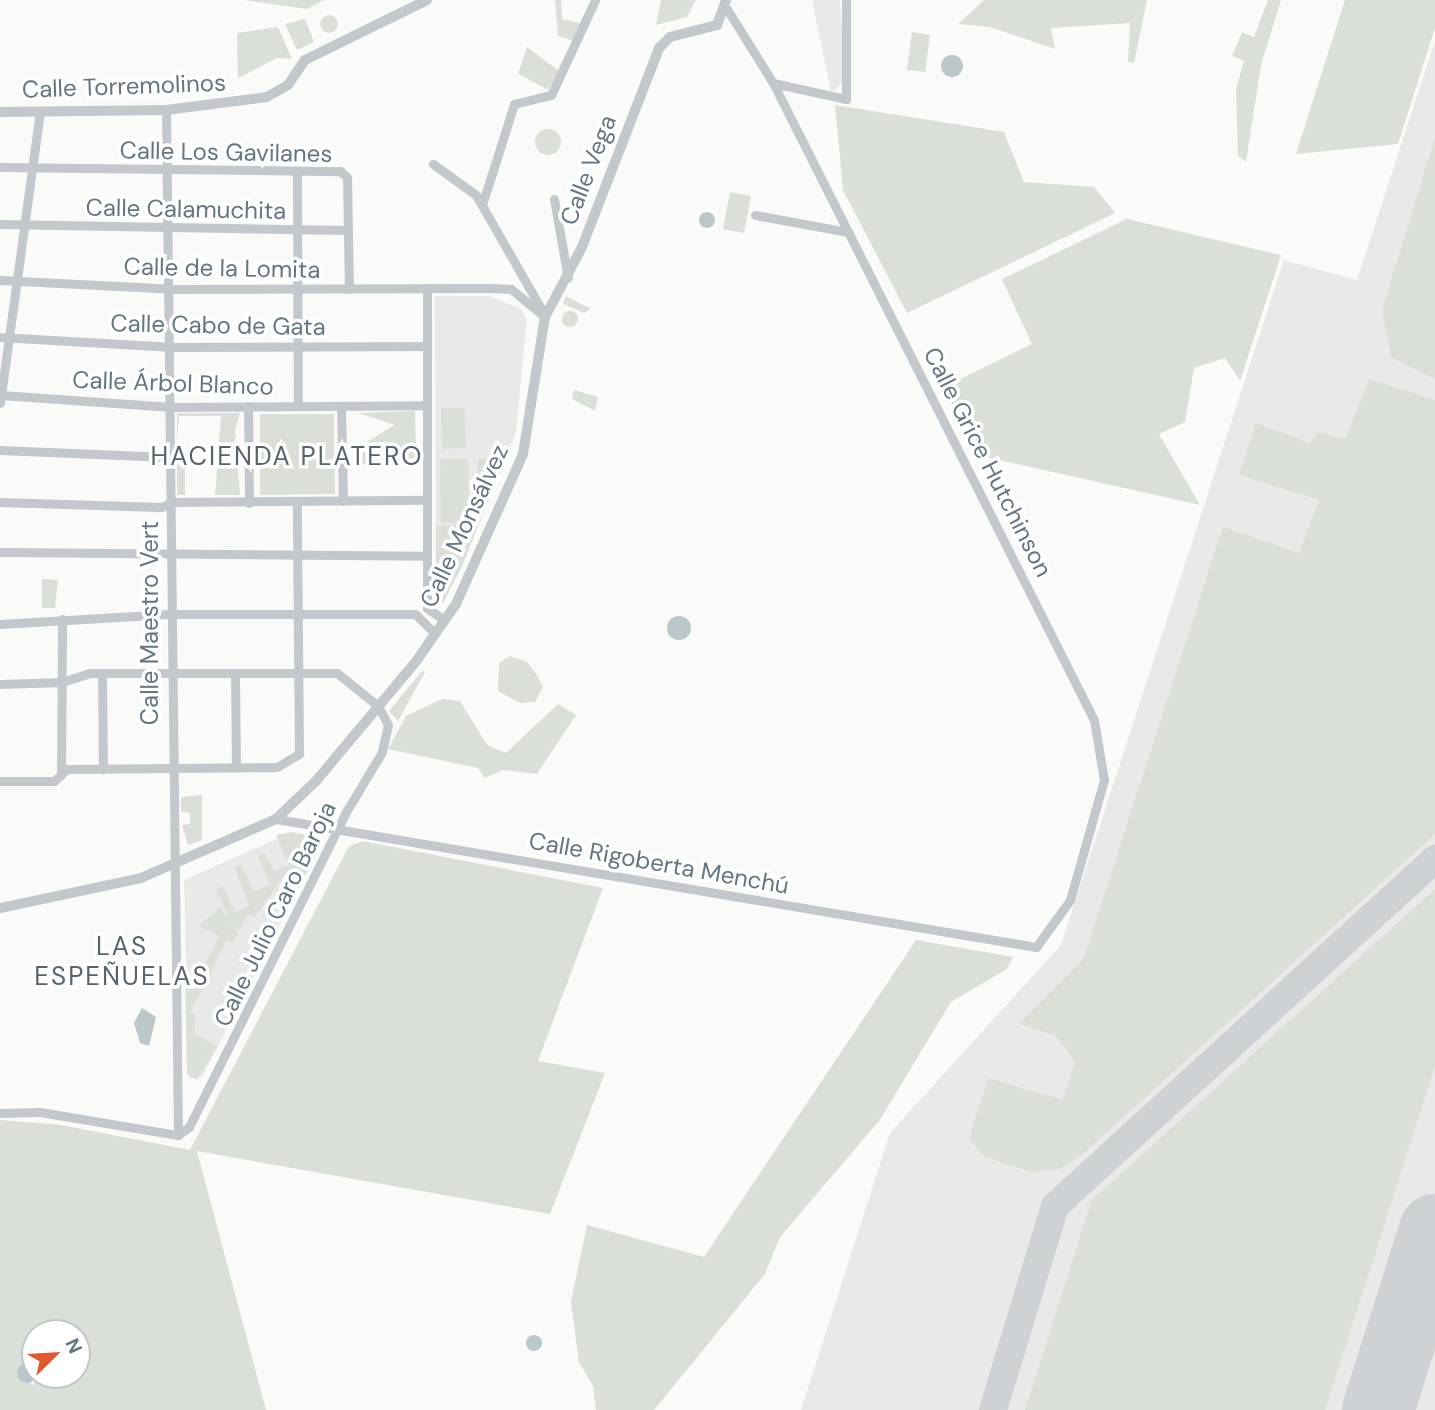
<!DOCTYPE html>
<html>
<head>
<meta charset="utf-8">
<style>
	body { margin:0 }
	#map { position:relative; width:1435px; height:1410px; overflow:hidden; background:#fafaf8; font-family:"DM Sans",sans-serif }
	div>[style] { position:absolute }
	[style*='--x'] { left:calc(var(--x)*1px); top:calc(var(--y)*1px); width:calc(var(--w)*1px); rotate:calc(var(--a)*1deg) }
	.built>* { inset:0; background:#e8e9e9 }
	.green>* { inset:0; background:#dadfd7 }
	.round { border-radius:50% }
	.water>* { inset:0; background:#bbc7cb }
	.taxiway>* { height:28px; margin:-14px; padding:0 14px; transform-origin:14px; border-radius:14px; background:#ced2d4 }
	.runway>* { height:72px; margin:-36px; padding:0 36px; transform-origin:36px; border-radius:36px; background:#ced2d4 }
	.minor>* { height:9px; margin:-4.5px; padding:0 4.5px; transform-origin:4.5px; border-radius:4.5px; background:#c3c8cc }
	.tertiary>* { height:10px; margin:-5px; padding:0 5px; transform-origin:5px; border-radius:5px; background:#c3c8cc }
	span { translate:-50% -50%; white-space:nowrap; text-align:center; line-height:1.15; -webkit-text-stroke:7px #fff; paint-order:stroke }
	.street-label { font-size:24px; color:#657683 }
	.neighbourhood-label { font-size:26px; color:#57646e; letter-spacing:2px }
	.north { position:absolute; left:21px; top:1319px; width:70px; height:70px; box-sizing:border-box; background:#fff; border:2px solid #c1c8cd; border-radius:50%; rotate:66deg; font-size:19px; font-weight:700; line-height:28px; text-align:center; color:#657683 }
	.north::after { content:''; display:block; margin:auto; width:24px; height:32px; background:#e4572e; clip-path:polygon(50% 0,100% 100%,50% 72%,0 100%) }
</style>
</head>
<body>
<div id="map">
	<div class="built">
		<i style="clip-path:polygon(812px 0,840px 0,845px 78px,836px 90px,831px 91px)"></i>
		<i style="clip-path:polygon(1435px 41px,1435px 1410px,801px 1410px,890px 1133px,1061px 945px,1284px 260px,1357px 280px)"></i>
		<i style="clip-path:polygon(435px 296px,489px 296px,521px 309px,527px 319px,516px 432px,462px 566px,443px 603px,436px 603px)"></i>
		<i style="clip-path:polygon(292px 832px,322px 843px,202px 1077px,189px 1079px,184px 880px)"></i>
	</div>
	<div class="green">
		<i style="clip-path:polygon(244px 0,324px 0,307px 9px)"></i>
		<i style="clip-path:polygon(555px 0,561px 0,562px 19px,584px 24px,577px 42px,558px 36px)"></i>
		<i style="clip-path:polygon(661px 0,696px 0,687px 17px,656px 25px)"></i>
		<i style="clip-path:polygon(984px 0,1147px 0,1134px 63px,1128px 62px,1130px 23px,1051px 28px,1055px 49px,990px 27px,958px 24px)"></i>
		<i style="clip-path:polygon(1268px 0,1281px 0,1261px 65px,1246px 162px,1238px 156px,1236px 89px,1244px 61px,1232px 56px,1242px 32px,1254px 37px)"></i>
		<i style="clip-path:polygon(1345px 0,1435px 0,1435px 28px,1398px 144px,1296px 154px)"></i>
		<i class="round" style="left:320px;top:15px;width:18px;height:18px"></i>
		<i style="clip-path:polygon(305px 19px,314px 42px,297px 50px,285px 24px)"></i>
		<i style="clip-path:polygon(278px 27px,292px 59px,277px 58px,238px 78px,237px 33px)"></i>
		<i style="clip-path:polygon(912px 32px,930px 35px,925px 72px,907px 70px)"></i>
		<i style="clip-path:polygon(527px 47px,559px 71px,548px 90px,518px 74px)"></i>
		<i style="clip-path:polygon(835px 105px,1004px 132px,1024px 182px,1094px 187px,1115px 213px,907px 313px,843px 190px)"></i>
		<i class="round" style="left:535px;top:129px;width:26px;height:26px"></i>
		<i style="clip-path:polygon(1435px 138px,1435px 379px,1391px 357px,1382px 310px)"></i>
		<i style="clip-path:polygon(730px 192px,751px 196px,744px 233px,723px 229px)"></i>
		<i style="clip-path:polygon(1127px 219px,1281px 255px,1240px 381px,1225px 358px,1194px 368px,1185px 422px,1159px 434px,1200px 505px,977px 455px,944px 387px,1032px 344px,1002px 279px)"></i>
		<i style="clip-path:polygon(566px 296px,587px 307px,591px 308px,585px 313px,563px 304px)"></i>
		<i class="round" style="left:562px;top:311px;width:16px;height:16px"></i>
		<i style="clip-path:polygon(1369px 379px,1435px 400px,1435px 834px,1084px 1153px,1060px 1169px,1031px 1172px,985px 1157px,969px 1139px,988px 1078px,1063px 1100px,1075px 1062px,1056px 1036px,1019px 1024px,1084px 958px,1223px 527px,1299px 553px,1319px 500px,1239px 475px,1256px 423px,1310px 443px,1318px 432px,1345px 439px)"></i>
		<i style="clip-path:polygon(574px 390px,598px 397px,595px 411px,572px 399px)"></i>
		<i style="clip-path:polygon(441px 408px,465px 408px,466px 448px,442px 449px)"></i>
		<i style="clip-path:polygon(415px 411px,416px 458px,358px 465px,358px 447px,395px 425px,358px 413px)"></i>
		<i style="clip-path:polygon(177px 413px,240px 413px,235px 430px,240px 495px,215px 495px,221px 416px,179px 416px,177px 442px)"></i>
		<i style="clip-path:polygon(260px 414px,334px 414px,335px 494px,260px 495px)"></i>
		<i style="clip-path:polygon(177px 450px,179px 466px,185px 466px,185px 495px,177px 495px)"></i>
		<i style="clip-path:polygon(507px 454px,462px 566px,443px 603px,436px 603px,436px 526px,474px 524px,449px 532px,450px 542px,471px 534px,477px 525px,478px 460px)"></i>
		<i style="clip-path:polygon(440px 459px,468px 459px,469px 522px,441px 523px)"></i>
		<i style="clip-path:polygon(42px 579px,58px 580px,55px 608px,42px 608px)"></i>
		<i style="clip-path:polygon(510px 656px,527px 662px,537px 675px,543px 687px,535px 702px,520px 703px,498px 691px,499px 663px)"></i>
		<i style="clip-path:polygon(422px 671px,425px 672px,398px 721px,389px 711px)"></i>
		<i style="clip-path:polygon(442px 699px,460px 701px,487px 745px,506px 753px,558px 704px,576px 715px,537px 774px,503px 770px,485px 778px,478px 768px,388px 749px,406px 716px)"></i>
		<i style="clip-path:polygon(202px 795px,202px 840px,188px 845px,182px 825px,190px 824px,190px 813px,181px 812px,181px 797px)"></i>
		<i style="clip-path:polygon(292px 832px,323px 839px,306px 874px,296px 869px,285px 874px,255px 917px,248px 914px,240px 930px,232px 926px,216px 889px,223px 886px,235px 912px,250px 906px,234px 867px,241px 864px,254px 892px,270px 885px,258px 856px,265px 853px,274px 871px,289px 865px,276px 835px)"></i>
		<i style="clip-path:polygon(evenodd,363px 841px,603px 888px,538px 1061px,605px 1073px,550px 1214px,197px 1151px,266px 1410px,0 1410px,0 1120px,61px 1125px,190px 1150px,349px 846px,363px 841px,35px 1333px,77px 1333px,77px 1375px,38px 1375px,32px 1386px,25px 1359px,35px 1365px,35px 1333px)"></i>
		<i style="clip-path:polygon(1435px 889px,1435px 1066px,1325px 1410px,1025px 1410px,1092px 1200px)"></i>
		<i style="clip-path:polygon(220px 907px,238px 933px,232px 943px,226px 941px,209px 976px,201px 973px,219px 936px,199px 926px)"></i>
		<i style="clip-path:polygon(916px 940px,1013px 957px,1007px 969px,951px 1002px,879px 1121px,780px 1237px,765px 1274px,654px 1410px,596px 1410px,593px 1386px,579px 1362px,571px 1302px,587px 1225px,704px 1257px)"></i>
		<i style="clip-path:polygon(185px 979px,205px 985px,190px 1012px,196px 1015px,194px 1033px,218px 1046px,197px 1080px,187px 1074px)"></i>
	</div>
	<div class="water">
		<i class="round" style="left:941px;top:55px;width:22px;height:22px"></i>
		<i class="round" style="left:699px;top:212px;width:16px;height:16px"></i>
		<i class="round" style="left:667px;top:616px;width:24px;height:24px"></i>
		<i style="clip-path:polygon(142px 1008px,156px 1017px,149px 1046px,140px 1043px,134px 1023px)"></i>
		<i class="round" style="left:526px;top:1335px;width:16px;height:16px"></i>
		<i class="round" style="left:17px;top:1363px;width:20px;height:20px"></i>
	</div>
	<div class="taxiway">
		<i style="--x:993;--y:1410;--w:213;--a:-73.1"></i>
		<i style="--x:1055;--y:1206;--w:515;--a:-42.4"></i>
	</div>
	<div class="runway">
		<i style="--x:1378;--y:1410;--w:189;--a:-72.4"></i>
	</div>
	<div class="minor">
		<i style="--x:773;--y:83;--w:75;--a:12.4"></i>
		<i style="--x:846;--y:99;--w:99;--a:-90"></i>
		<i style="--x:166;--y:110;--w:1025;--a:89.33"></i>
		<i style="--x:433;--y:164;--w:53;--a:35.8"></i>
		<i style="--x:476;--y:195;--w:135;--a:60.2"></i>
		<i style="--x:0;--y:167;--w:340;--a:0.7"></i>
		<i style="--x:340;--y:171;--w:9;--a:41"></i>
		<i style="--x:347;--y:177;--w:112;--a:89"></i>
		<i style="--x:297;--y:172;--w:234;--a:89.8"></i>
		<i style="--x:554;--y:199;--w:80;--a:80"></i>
		<i style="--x:482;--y:205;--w:106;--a:-72.4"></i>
		<i style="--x:514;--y:104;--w:38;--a:-14"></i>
		<i style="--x:551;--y:95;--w:105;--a:-65.1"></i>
		<i style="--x:755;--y:215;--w:95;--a:10.4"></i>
		<i style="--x:0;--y:224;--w:348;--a:1"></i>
		<i style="--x:0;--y:280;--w:177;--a:2.9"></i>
		<i style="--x:177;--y:289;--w:311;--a:-0.2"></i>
		<i style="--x:488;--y:288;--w:23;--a:2"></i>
		<i style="--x:511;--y:289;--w:44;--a:39.5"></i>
		<i style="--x:427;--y:288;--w:320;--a:90"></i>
		<i style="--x:427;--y:608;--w:21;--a:35"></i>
		<i style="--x:0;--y:337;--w:173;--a:3.3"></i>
		<i style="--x:173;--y:347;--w:254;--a:-0.2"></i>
		<i style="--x:1;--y:395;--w:171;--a:4"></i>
		<i style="--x:172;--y:407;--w:255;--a:-0.4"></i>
		<i style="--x:0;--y:403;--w:295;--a:-82.2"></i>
		<i style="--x:248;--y:406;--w:97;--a:89.4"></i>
		<i style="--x:341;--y:406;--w:95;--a:88.8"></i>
		<i style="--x:0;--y:450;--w:168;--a:2.4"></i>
		<i style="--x:0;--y:502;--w:161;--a:1.8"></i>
		<i style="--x:161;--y:507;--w:13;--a:-23"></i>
		<i style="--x:173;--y:502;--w:254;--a:-0.5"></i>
		<i style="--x:0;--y:552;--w:427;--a:0.5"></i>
		<i style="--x:0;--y:624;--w:169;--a:-3.4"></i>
		<i style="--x:169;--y:614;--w:246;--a:0"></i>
		<i style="--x:415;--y:614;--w:28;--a:44"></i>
		<i style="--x:102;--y:673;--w:96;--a:89.4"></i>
		<i style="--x:235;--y:673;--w:94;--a:89.4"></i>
		<i style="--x:0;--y:684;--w:62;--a:-1.8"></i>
		<i style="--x:62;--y:682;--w:28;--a:-18"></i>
		<i style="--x:89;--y:673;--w:248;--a:0"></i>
		<i style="--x:337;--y:673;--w:53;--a:38.8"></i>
		<i style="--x:378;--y:706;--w:21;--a:62"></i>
		<i style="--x:388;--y:725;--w:28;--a:103"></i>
		<i style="--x:382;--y:752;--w:70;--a:121"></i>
		<i style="--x:346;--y:812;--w:352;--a:116.5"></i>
		<i style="--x:189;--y:1127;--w:14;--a:144"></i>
		<i style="--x:61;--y:775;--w:156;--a:-89.6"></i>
		<i style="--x:0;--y:781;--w:54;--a:0"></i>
		<i style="--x:54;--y:781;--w:18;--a:-43"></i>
		<i style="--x:67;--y:769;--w:210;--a:-0.5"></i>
		<i style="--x:277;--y:767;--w:26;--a:-31"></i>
		<i style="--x:299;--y:754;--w:252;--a:-90.5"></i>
		<i style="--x:276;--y:819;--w:771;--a:9.56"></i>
		<i style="--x:1036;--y:947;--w:58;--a:-54.1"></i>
		<i style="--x:1070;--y:900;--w:125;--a:-74.2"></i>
		<i style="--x:1104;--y:780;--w:61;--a:-99.5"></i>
		<i style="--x:1094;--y:720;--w:713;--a:-116.74"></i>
		<i style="--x:773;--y:83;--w:87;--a:-121.9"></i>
		<i style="--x:0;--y:1113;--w:40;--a:-1.4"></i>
		<i style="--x:40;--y:1112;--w:140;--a:9.5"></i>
	</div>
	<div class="tertiary">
		<i style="--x:0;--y:112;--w:166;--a:-0.7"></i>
		<i style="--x:166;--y:110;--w:102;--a:-7.3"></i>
		<i style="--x:267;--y:97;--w:24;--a:-30"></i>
		<i style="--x:288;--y:85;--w:30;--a:-56"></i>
		<i style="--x:305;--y:60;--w:136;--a:-26.2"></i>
		<i style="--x:0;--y:908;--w:144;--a:-12"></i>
		<i style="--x:141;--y:878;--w:147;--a:-23.6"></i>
		<i style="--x:276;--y:819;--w:55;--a:-43.5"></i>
		<i style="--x:316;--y:781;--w:158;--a:-50.1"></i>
		<i style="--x:417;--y:660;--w:68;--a:-55.1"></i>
		<i style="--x:456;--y:604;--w:164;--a:-65.9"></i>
		<i style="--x:523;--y:454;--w:139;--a:-80.9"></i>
		<i style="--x:545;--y:317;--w:79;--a:-62.1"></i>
		<i style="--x:582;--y:247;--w:213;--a:-68.8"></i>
		<i style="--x:659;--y:48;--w:16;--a:-45"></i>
		<i style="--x:670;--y:37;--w:49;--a:-14.3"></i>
		<i style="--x:717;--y:25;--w:27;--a:-70"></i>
	</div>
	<div class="street-label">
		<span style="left:124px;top:86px;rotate:-2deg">Calle Torremolinos</span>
		<span style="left:226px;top:152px;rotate:1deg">Calle Los Gavilanes</span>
		<span style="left:588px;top:170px;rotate:-69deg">Calle Vega</span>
		<span style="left:186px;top:209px;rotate:1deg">Calle Calamuchita</span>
		<span style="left:222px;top:268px;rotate:1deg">Calle de la Lomita</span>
		<span style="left:218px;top:325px;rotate:1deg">Calle Cabo de Gata</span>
		<span style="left:173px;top:383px;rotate:2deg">Calle Árbol Blanco</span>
		<span style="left:988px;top:462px;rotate:63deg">Calle Grice Hutchinson</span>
		<span style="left:464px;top:526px;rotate:-65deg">Calle Monsálvez</span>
		<span style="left:150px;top:623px;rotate:-90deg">Calle Maestro Vert</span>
		<span style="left:659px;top:863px;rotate:10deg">Calle Rigoberta Menchú</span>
		<span style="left:275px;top:914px;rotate:-64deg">Calle Julio Caro Baroja</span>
	</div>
	<div class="neighbourhood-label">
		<span style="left:287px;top:457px">HACIENDA PLATERO</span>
		<span style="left:122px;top:962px">LAS<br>ESPEÑUELAS</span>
	</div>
	<div class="north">N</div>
</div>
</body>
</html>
